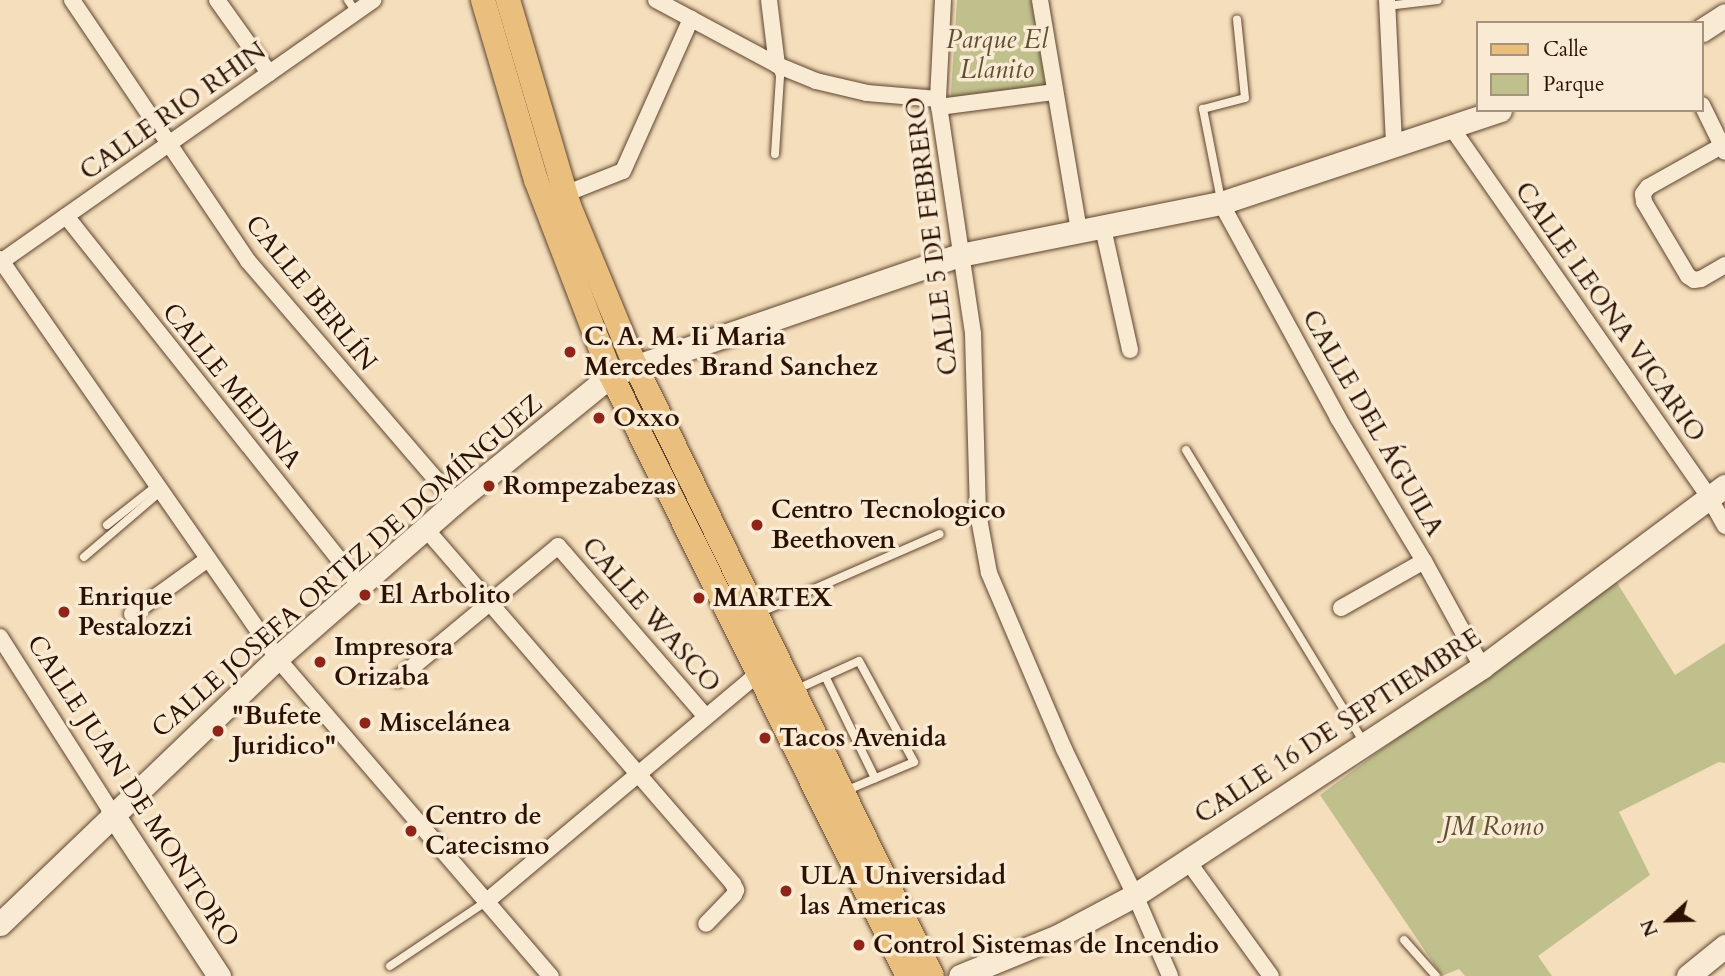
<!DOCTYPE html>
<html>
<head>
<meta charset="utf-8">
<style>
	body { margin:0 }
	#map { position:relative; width:1725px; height:976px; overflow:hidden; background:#f5debb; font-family:Cardo,serif }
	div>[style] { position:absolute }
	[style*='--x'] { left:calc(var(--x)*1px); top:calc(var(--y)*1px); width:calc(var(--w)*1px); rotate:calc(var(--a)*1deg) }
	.green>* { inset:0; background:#c0c08d }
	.roads { filter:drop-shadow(0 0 2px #5e442f) drop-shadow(0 0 2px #5e442f) }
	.lane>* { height:8px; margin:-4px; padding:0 4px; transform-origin:4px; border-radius:4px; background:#f8ead3 }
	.street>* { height:16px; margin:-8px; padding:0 8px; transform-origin:8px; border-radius:8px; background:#f8ead3 }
	.secondary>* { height:23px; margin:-11.5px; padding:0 11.5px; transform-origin:11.5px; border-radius:11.5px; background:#f8ead3 }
	.primary>* { height:24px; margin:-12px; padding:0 12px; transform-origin:12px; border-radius:12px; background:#eabf7e }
	.dots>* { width:19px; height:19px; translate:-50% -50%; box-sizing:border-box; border:4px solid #f8ead3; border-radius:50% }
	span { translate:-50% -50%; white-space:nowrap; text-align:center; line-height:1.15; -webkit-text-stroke:7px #f8ead3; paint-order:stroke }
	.park-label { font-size:26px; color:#604e31; font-style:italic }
	.street-label { font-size:26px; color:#2c1100 }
	.poi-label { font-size:26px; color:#2c1100; font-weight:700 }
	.left { translate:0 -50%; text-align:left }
	.legend { position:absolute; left:1476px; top:21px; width:228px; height:91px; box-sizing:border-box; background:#f8ead3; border:2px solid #a6937f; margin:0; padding:9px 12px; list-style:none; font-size:21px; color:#2c1100 }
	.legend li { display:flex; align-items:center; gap:14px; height:35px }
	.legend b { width:35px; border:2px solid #a6937f }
	.north { position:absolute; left:1634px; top:885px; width:70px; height:70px; -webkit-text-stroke:5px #f8ead3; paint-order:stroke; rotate:248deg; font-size:19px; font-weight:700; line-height:28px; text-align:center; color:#2c1100 }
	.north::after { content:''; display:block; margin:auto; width:24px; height:32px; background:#2c1100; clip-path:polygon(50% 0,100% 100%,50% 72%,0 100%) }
</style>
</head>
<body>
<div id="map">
	<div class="green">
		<i style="clip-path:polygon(957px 0,1031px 0,1047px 92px,950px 107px)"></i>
		<i style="clip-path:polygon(1614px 578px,1675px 675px,1725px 643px,1725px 763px,1719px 762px,1619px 812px,1650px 875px,1538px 956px,1552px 976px,1465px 976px,1459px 969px,1442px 976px,1320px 795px)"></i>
	</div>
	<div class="roads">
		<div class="lane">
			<i style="--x:348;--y:0;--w:14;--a:56"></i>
			<i style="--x:1387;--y:6;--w:51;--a:-6.7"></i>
			<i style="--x:775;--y:154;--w:78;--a:-86.3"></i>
			<i style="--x:780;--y:76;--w:9;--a:-108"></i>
			<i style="--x:1221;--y:200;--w:93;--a:-101.2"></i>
			<i style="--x:1203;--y:109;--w:43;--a:-14.7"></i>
			<i style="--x:1245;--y:98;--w:79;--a:-95.8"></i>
			<i style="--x:1186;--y:450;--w:341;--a:58.7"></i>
			<i style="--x:107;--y:525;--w:63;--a:-38.5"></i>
			<i style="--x:84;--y:557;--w:100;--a:-40.5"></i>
			<i style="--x:759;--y:613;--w:197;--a:-23.6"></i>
			<i style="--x:825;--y:676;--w:114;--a:63.9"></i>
			<i style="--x:795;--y:690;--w:70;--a:-24.4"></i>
			<i style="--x:859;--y:661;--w:115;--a:61.4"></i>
			<i style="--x:914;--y:762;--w:75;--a:157.2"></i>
			<i style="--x:1404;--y:940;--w:48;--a:48.4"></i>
			<i style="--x:390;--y:966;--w:117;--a:-33.8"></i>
		</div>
		<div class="street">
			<i style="--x:72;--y:0;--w:315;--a:56"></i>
			<i style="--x:248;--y:261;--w:318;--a:49.3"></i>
			<i style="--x:217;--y:0;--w:90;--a:54.5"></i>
			<i style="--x:656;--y:0;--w:137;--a:28.2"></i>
			<i style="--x:777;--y:65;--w:42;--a:22.3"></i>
			<i style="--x:816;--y:81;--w:52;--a:13.2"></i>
			<i style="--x:867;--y:93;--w:71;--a:4.8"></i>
			<i style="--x:769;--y:0;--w:65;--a:83"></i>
			<i style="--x:943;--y:0;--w:99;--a:92.9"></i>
			<i style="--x:938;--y:99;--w:238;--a:81.5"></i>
			<i style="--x:973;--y:334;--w:179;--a:88.4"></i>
			<i style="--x:978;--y:513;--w:61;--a:79.6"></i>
			<i style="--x:989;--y:573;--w:191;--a:66.9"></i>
			<i style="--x:1064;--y:749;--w:162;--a:64.1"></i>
			<i style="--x:1135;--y:895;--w:88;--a:66.6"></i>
			<i style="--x:1040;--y:0;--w:234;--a:80.4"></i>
			<i style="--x:1387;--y:0;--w:145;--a:87.2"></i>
			<i style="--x:1702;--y:105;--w:52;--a:63.9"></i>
			<i style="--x:939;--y:107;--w:117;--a:-7.4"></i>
			<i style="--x:1451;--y:127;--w:451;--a:55.1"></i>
			<i style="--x:1709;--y:497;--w:33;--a:61"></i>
			<i style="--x:1725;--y:144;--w:88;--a:150.8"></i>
			<i style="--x:1648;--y:187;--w:9;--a:126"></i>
			<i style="--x:1643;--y:194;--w:8;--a:83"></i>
			<i style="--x:1644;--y:202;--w:86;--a:59.3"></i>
			<i style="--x:1688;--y:276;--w:7;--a:34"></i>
			<i style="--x:1694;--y:280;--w:7;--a:-8"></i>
			<i style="--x:1701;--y:279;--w:28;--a:-30"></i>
			<i style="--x:565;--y:194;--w:62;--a:-21.6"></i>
			<i style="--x:623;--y:171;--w:167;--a:-65.9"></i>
			<i style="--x:1221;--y:203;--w:245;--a:61.4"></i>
			<i style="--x:1338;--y:418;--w:167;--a:59"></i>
			<i style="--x:1424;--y:561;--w:121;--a:61.3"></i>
			<i style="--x:66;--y:216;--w:473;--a:51.5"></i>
			<i style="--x:1103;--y:228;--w:125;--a:77.5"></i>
			<i style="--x:0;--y:259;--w:486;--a:55.2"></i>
			<i style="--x:277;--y:658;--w:420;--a:49.3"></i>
			<i style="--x:2;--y:261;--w:454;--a:-35.1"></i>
			<i style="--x:425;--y:528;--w:471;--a:49.1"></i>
			<i style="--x:733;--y:884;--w:7;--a:63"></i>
			<i style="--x:736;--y:890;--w:5;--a:112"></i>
			<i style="--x:734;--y:895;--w:40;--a:134"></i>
			<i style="--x:1341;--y:608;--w:95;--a:-29.5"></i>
			<i style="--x:132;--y:614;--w:94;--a:-35.9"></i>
			<i style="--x:0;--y:637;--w:209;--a:57.5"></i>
			<i style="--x:398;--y:679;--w:208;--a:-39.7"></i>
			<i style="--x:558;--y:546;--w:225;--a:49.1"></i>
			<i style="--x:1187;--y:860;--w:143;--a:54.1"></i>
			<i style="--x:487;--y:901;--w:355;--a:-40"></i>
		</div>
		<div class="secondary">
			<i style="--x:1702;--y:30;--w:27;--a:-33"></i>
			<i style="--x:112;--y:813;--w:195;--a:56.7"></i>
			<i style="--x:0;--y:924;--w:384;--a:-43.8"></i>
			<i style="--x:277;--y:658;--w:237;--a:-41.2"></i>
			<i style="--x:455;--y:502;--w:201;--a:-39.1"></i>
			<i style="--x:611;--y:375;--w:369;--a:-19"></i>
			<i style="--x:960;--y:255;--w:266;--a:-11.3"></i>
			<i style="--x:1221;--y:203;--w:294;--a:-18.4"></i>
			<i style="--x:960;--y:976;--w:106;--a:-22.2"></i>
			<i style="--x:1058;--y:936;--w:87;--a:-28"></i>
			<i style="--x:1135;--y:895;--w:415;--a:-33.3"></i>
			<i style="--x:1482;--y:667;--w:303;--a:-36.7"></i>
			<i style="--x:1688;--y:976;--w:48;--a:-39"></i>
		</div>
		<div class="primary">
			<i style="--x:483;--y:0;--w:188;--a:73.6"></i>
			<i style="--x:536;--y:180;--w:209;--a:69"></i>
			<i style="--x:611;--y:375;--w:670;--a:63.7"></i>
			<i style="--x:508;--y:0;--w:215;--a:73.5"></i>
			<i style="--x:569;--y:206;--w:172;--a:67.5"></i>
			<i style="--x:635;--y:365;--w:679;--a:64.08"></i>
		</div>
	</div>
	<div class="dots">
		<i style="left:570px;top:352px;background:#8f2418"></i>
		<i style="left:599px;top:418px;background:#8f2418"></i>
		<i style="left:489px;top:486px;background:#8f2418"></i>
		<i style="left:757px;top:525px;background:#8f2418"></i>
		<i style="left:365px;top:595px;background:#8f2418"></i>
		<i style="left:699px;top:598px;background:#8f2418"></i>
		<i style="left:64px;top:612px;background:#8f2418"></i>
		<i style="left:320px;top:662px;background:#8f2418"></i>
		<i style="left:365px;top:723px;background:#8f2418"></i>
		<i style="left:218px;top:731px;background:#8f2418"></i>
		<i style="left:765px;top:738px;background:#8f2418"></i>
		<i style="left:411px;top:831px;background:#8f2418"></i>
		<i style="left:786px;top:891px;background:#8f2418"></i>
		<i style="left:859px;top:945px;background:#8f2418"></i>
	</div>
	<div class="park-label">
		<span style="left:997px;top:55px">Parque El<br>Llanito</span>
		<span style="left:1493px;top:827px">JM Romo</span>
	</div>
	<div class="street-label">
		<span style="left:173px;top:111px;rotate:-35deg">CALLE RIO RHIN</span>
		<span style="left:932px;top:236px;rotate:-97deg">CALLE 5 DE FEBRERO</span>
		<span style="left:311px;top:293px;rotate:51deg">CALLE BERLÍN</span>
		<span style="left:1610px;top:312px;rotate:55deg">CALLE LEONA VICARIO</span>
		<span style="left:232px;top:386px;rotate:51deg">CALLE MEDINA</span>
		<span style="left:1373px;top:423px;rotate:60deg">CALLE DEL ÁGUILA</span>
		<span style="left:347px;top:566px;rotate:-41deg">CALLE JOSEFA ORTIZ DE DOMÍNGUEZ</span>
		<span style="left:651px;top:615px;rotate:49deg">CALLE WASCO</span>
		<span style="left:1338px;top:726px;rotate:-33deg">CALLE 16 DE SEPTIEMBRE</span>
		<span style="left:133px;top:791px;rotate:57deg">CALLE JUAN DE MONTORO</span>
	</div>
	<div class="poi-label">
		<span class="left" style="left:584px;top:352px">C. A. M. Ii Maria<br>Mercedes Brand Sanchez</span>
		<span class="left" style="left:613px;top:418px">Oxxo</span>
		<span class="left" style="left:503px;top:486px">Rompezabezas</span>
		<span class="left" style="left:771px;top:525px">Centro Tecnologico<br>Beethoven</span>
		<span class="left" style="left:379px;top:595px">El Arbolito</span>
		<span class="left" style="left:78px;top:612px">Enrique<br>Pestalozzi</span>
		<span class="left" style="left:713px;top:598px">MARTEX</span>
		<span class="left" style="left:334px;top:662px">Impresora<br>Orizaba</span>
		<span class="left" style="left:232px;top:731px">"Bufete<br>Juridico"</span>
		<span class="left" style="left:379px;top:723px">Miscelánea</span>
		<span class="left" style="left:779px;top:738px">Tacos Avenida</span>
		<span class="left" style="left:425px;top:831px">Centro de<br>Catecismo</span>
		<span class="left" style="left:800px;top:891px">ULA Universidad<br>las Americas</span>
		<span class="left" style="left:873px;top:945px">Control Sistemas de Incendio</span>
	</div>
	<ul class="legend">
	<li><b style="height:9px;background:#eabf7e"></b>Calle</li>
	<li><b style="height:19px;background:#c0c08d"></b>Parque</li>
	</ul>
	<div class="north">N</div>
</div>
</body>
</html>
